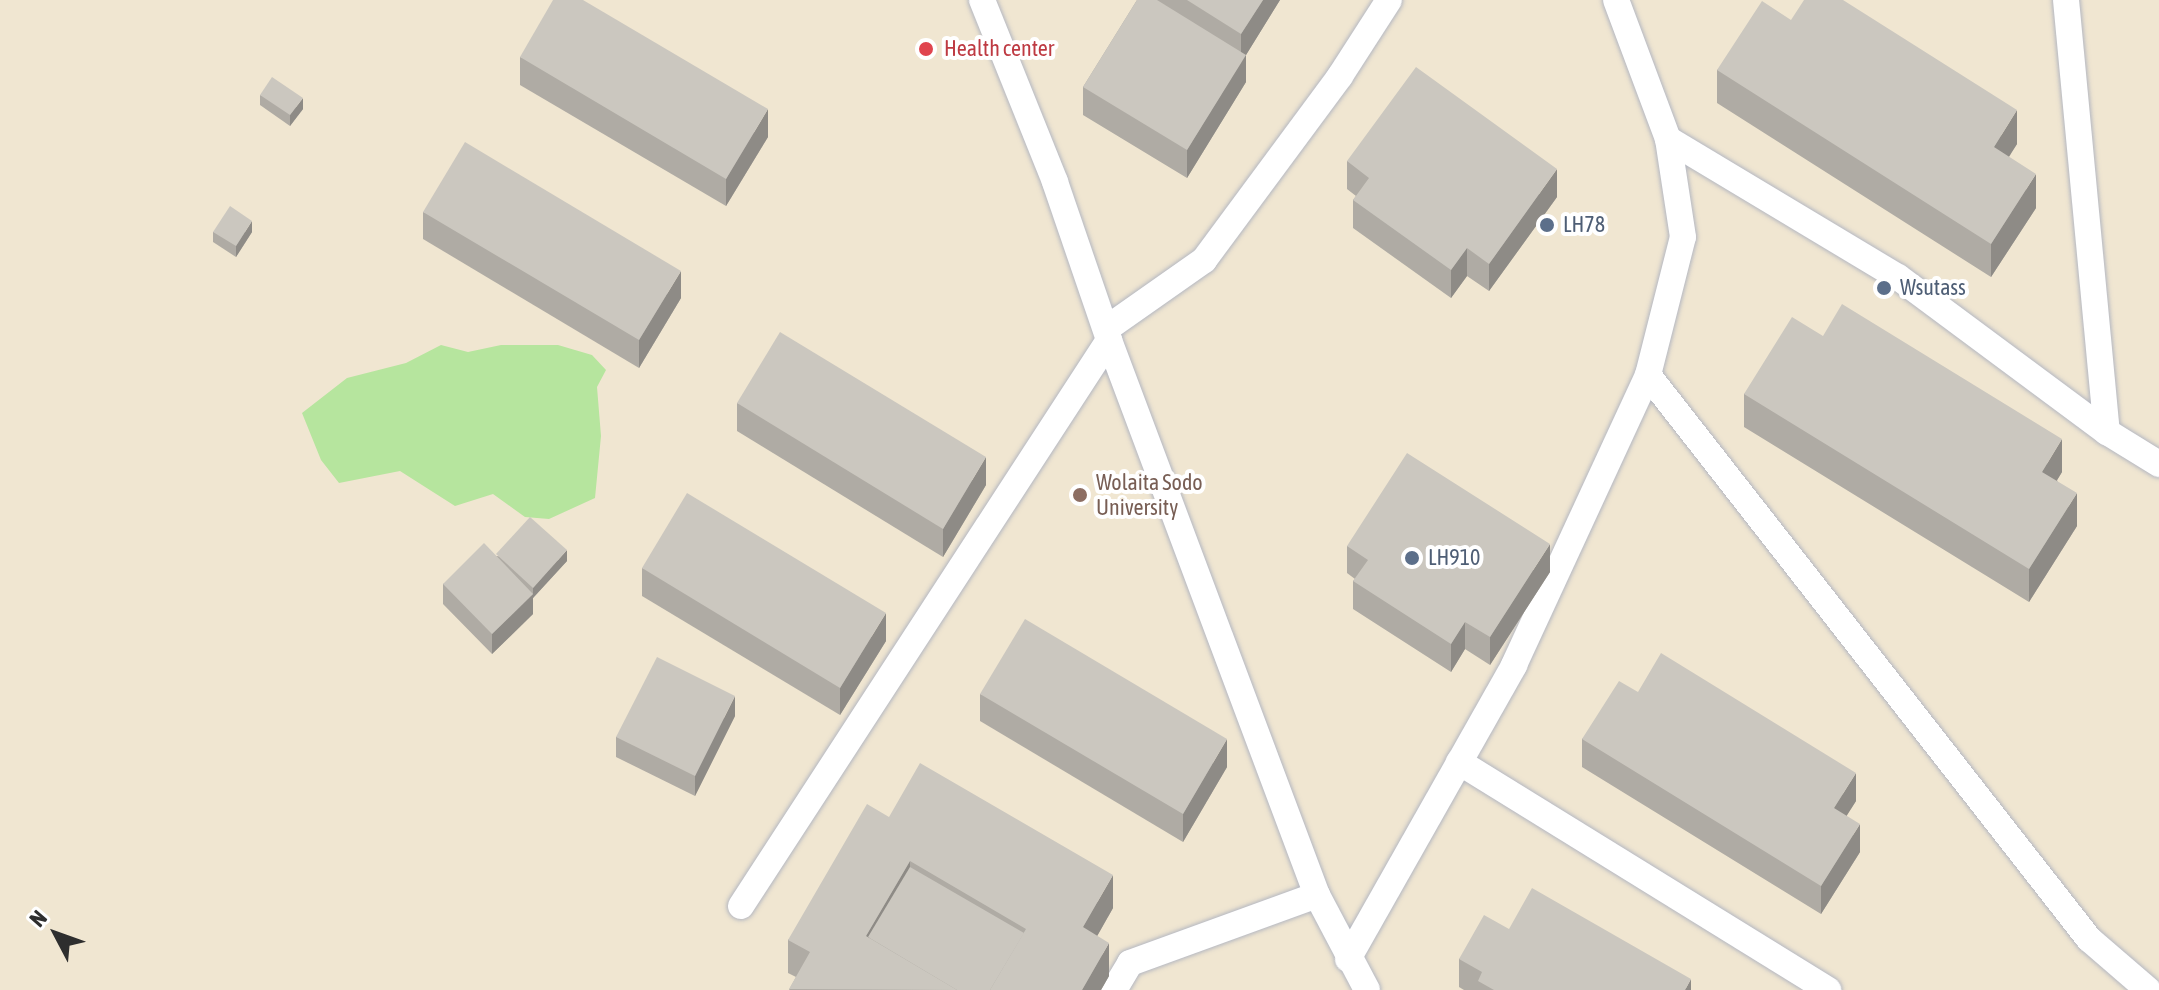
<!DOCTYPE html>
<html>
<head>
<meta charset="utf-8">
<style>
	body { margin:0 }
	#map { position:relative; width:2159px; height:990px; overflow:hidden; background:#efe9e1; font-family:"Asap Condensed",sans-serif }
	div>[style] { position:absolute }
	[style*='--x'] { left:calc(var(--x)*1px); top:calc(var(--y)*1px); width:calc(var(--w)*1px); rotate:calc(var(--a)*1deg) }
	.education>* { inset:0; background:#f0e6d1 }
	.green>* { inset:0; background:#b6e59e }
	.roads { filter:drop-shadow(0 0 2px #b4b7c1) drop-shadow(0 0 2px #b4b7c1) }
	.service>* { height:26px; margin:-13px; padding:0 13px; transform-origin:13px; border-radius:13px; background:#fff }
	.wall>* { inset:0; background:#afaba4 }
	.shaded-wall>* { inset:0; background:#8e8b86 }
	.building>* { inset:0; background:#cbc7bf }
	.dots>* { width:22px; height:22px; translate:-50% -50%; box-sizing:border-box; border:4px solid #fff; border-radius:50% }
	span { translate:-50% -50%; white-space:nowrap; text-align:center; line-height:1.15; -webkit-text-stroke:8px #fff; paint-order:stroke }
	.health-label { font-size:22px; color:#be3a42 }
	.left { translate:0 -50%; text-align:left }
	.service-label { font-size:22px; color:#4e5e75 }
	.education-label { font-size:22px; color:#785e54 }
	.north { position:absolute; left:16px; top:894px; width:80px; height:80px; -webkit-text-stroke:6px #fff; paint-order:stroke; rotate:311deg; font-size:22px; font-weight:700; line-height:32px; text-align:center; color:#2e2e2e }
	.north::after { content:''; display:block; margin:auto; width:28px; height:36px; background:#2e2e2e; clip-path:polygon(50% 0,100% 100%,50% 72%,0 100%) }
</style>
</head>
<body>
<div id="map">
	<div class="education">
		<i style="clip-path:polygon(0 0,2159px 0,2159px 990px,0 990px)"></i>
	</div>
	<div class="green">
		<i style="clip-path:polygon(441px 345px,468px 352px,501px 345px,558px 345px,592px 355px,606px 370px,597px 387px,601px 436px,595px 498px,549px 519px,525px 517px,493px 494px,455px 506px,400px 471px,339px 483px,321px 460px,302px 413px,347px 378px,406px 363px)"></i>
	</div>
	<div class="roads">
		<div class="service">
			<i style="--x:982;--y:0;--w:196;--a:68.1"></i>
			<i style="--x:1055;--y:182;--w:167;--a:71.1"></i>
			<i style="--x:1109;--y:340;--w:593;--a:69.46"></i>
			<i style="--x:1317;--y:895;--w:107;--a:62.2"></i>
			<i style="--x:2066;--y:0;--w:434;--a:84.6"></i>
			<i style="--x:1668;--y:139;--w:268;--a:31"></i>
			<i style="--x:1898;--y:277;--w:260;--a:36.6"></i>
			<i style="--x:2107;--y:432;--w:61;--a:31.6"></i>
			<i style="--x:1106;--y:329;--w:120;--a:-35.1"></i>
			<i style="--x:1204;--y:260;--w:229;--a:-53.5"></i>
			<i style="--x:1340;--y:76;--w:90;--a:-57.2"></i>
			<i style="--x:1648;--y:375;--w:716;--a:51.98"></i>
			<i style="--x:2089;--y:939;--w:78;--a:40.8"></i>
			<i style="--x:1459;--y:762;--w:434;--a:31.7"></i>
			<i style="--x:741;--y:906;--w:675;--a:-56.97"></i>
			<i style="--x:1348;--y:959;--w:338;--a:-60.5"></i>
			<i style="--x:1514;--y:665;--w:319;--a:-65.2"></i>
			<i style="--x:1648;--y:375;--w:142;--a:-75.8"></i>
			<i style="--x:1683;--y:237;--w:99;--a:-98.7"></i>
			<i style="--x:1668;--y:139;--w:148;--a:-110.5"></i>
			<i style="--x:1114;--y:990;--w:31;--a:-59"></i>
			<i style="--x:1130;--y:963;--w:199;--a:-20"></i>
		</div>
	</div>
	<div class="wall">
		<i style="clip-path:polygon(1137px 0,1280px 0,1246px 55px,1246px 82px,1187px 178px,1083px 115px,1083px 87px)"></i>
		<i style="clip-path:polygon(1791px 20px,2017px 144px,2008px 157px,2036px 208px,1991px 277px,1717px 103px,1717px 70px)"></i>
		<i style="clip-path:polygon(520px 57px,768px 137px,726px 206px,520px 85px)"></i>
		<i style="clip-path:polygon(260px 95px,303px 109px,290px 126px,260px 105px)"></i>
		<i style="clip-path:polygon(1347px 161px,1557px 197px,1489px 291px,1467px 276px,1451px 298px,1353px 228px,1353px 200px,1356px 196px,1347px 189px)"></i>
		<i style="clip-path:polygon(423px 212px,681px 298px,639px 368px,423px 239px)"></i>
		<i style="clip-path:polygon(213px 232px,252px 232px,236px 257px,213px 242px)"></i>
		<i style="clip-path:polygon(1823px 336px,2062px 472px,2057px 480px,2077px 526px,2029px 602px,1744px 427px,1744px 394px)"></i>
		<i style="clip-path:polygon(737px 403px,986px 485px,943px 557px,737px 431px)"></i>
		<i style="clip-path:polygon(1347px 546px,1550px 572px,1490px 665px,1465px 649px,1451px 672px,1353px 609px,1353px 581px,1355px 579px,1347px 573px)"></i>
		<i style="clip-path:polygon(496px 556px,567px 561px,533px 598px,533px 614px,492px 654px,443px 604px,443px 584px)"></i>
		<i style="clip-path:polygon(642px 568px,886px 641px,840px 715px,642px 596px)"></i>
		<i style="clip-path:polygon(1638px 692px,1856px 801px,1846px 816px,1860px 852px,1821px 914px,1582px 767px,1582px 739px)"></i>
		<i style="clip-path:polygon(980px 694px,1227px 767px,1183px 842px,980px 721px)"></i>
		<i style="clip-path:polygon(735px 716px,695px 796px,616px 757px,616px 737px)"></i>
		<i style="clip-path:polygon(889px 817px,1113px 908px,1097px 936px,1109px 976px,1101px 990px,789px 990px,796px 977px,788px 973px,788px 940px)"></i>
		<i style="clip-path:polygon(1509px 929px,1691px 990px,1464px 990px,1459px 987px,1459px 959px)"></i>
	</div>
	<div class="shaded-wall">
		<i style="clip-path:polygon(1263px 0,1280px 0,1246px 55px,1246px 82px,1187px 178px,1187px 150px,1241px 62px,1241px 34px)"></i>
		<i style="clip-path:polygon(303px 98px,303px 109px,290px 126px,290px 115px)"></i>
		<i style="clip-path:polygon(768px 109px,768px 137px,726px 206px,726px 179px)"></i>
		<i style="clip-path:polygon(2017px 110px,2017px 144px,1994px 181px,1994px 147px)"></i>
		<i style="clip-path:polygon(1557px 169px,1557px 197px,1489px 291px,1489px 264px)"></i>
		<i style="clip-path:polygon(2036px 174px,2036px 208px,1991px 277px,1991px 244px)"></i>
		<i style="clip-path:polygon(252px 221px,252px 232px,236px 257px,236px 246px)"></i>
		<i style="clip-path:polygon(1467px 248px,1467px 276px,1451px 298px,1451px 270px)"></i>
		<i style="clip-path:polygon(681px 271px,681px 298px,639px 368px,639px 340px)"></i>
		<i style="clip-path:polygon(2062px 439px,2062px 472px,2042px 505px,2042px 472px)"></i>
		<i style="clip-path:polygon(986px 457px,986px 485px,943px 557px,943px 529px)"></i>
		<i style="clip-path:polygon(2077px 493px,2077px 526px,2029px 602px,2029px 569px)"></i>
		<i style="clip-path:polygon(1550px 544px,1550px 572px,1490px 665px,1490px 637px)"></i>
		<i style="clip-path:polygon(567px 550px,567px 561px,533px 598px,533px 588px)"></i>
		<i style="clip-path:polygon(533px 594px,533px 614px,492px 654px,492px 634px)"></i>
		<i style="clip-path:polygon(886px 613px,886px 641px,840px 715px,840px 688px)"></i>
		<i style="clip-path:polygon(1465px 622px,1465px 649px,1451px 672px,1451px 644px)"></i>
		<i style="clip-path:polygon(735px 696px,735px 716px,695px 796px,695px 776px)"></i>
		<i style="clip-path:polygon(1227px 739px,1227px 767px,1183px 842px,1183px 814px)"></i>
		<i style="clip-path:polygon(1856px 773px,1856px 801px,1834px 836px,1834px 808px)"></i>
		<i style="clip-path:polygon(1860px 824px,1860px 852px,1821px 914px,1821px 886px)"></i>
		<i style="clip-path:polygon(910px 861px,910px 894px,866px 942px,866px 936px)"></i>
		<i style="clip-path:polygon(1113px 875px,1113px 908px,1083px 961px,1083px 927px)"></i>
		<i style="clip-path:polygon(1109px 943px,1109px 976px,1101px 990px,1082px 990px)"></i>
		<i style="clip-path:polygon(1691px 979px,1691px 990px,1685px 990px)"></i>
	</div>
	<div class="building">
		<i style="clip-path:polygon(553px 0,583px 0,768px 109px,726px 179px,520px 57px)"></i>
		<i style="clip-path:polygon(1137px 0,1157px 0,1246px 55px,1187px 150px,1083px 87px)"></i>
		<i style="clip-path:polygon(1187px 0,1263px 0,1241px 34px)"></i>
		<i style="clip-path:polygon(1804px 0,1843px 0,2017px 110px,1994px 147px,2036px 174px,1991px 244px,1717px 70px,1762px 1px,1791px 20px)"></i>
		<i style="clip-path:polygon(1416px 67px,1557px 169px,1489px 264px,1467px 248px,1451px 270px,1353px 200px,1369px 178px,1347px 161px)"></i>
		<i style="clip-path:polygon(272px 77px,303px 98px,290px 115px,260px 95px)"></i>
		<i style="clip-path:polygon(465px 142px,681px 271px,639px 340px,423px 212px)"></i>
		<i style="clip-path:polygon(230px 206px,252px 221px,236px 246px,213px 232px)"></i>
		<i style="clip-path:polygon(1842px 304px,2062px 439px,2042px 472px,2077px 493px,2029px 569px,1744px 394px,1792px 317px,1823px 336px)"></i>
		<i style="clip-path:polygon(780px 332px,986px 457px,943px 529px,737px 403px)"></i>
		<i style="clip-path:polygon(1407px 453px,1550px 544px,1490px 637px,1465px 622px,1451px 644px,1353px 581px,1368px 560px,1347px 546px)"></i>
		<i style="clip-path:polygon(687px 493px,886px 613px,840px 688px,642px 568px)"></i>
		<i style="clip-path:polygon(530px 517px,567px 550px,533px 588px,496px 554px)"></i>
		<i style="clip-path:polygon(484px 543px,533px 594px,492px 634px,443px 584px)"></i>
		<i style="clip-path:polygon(1025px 619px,1227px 739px,1183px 814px,980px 694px)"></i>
		<i style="clip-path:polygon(1661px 653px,1856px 773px,1834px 808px,1860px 824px,1821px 886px,1582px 739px,1619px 681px,1638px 692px)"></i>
		<i style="clip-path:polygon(657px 657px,735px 696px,695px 776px,616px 737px)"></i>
		<i style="clip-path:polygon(920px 763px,1113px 875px,1083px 927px,1109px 943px,1082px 990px,990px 990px,1026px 929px,910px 861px,866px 936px,957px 990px,789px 989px,810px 952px,788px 940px,867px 804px,889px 817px)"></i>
		<i style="clip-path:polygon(910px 867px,1024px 933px,990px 990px,957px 990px,868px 937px)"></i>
		<i style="clip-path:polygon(1532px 888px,1691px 979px,1685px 990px,1494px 990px,1478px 981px,1482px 972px,1459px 959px,1484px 915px,1509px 929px)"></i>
	</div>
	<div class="dots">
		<i style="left:926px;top:49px;background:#e0444e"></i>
		<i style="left:1547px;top:225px;background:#5c6f8a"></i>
		<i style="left:1884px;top:288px;background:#5c6f8a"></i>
		<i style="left:1080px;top:495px;background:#8d6e63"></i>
		<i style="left:1412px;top:558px;background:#5c6f8a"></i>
	</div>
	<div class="health-label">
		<span class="left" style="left:944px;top:49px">Health center</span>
	</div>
	<div class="service-label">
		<span class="left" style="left:1563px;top:225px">LH78</span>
		<span class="left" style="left:1900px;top:288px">Wsutass</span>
		<span class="left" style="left:1428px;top:558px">LH910</span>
	</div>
	<div class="education-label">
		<span class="left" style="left:1096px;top:495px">Wolaita Sodo<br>University</span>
	</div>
	<div class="north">N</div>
</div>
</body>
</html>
